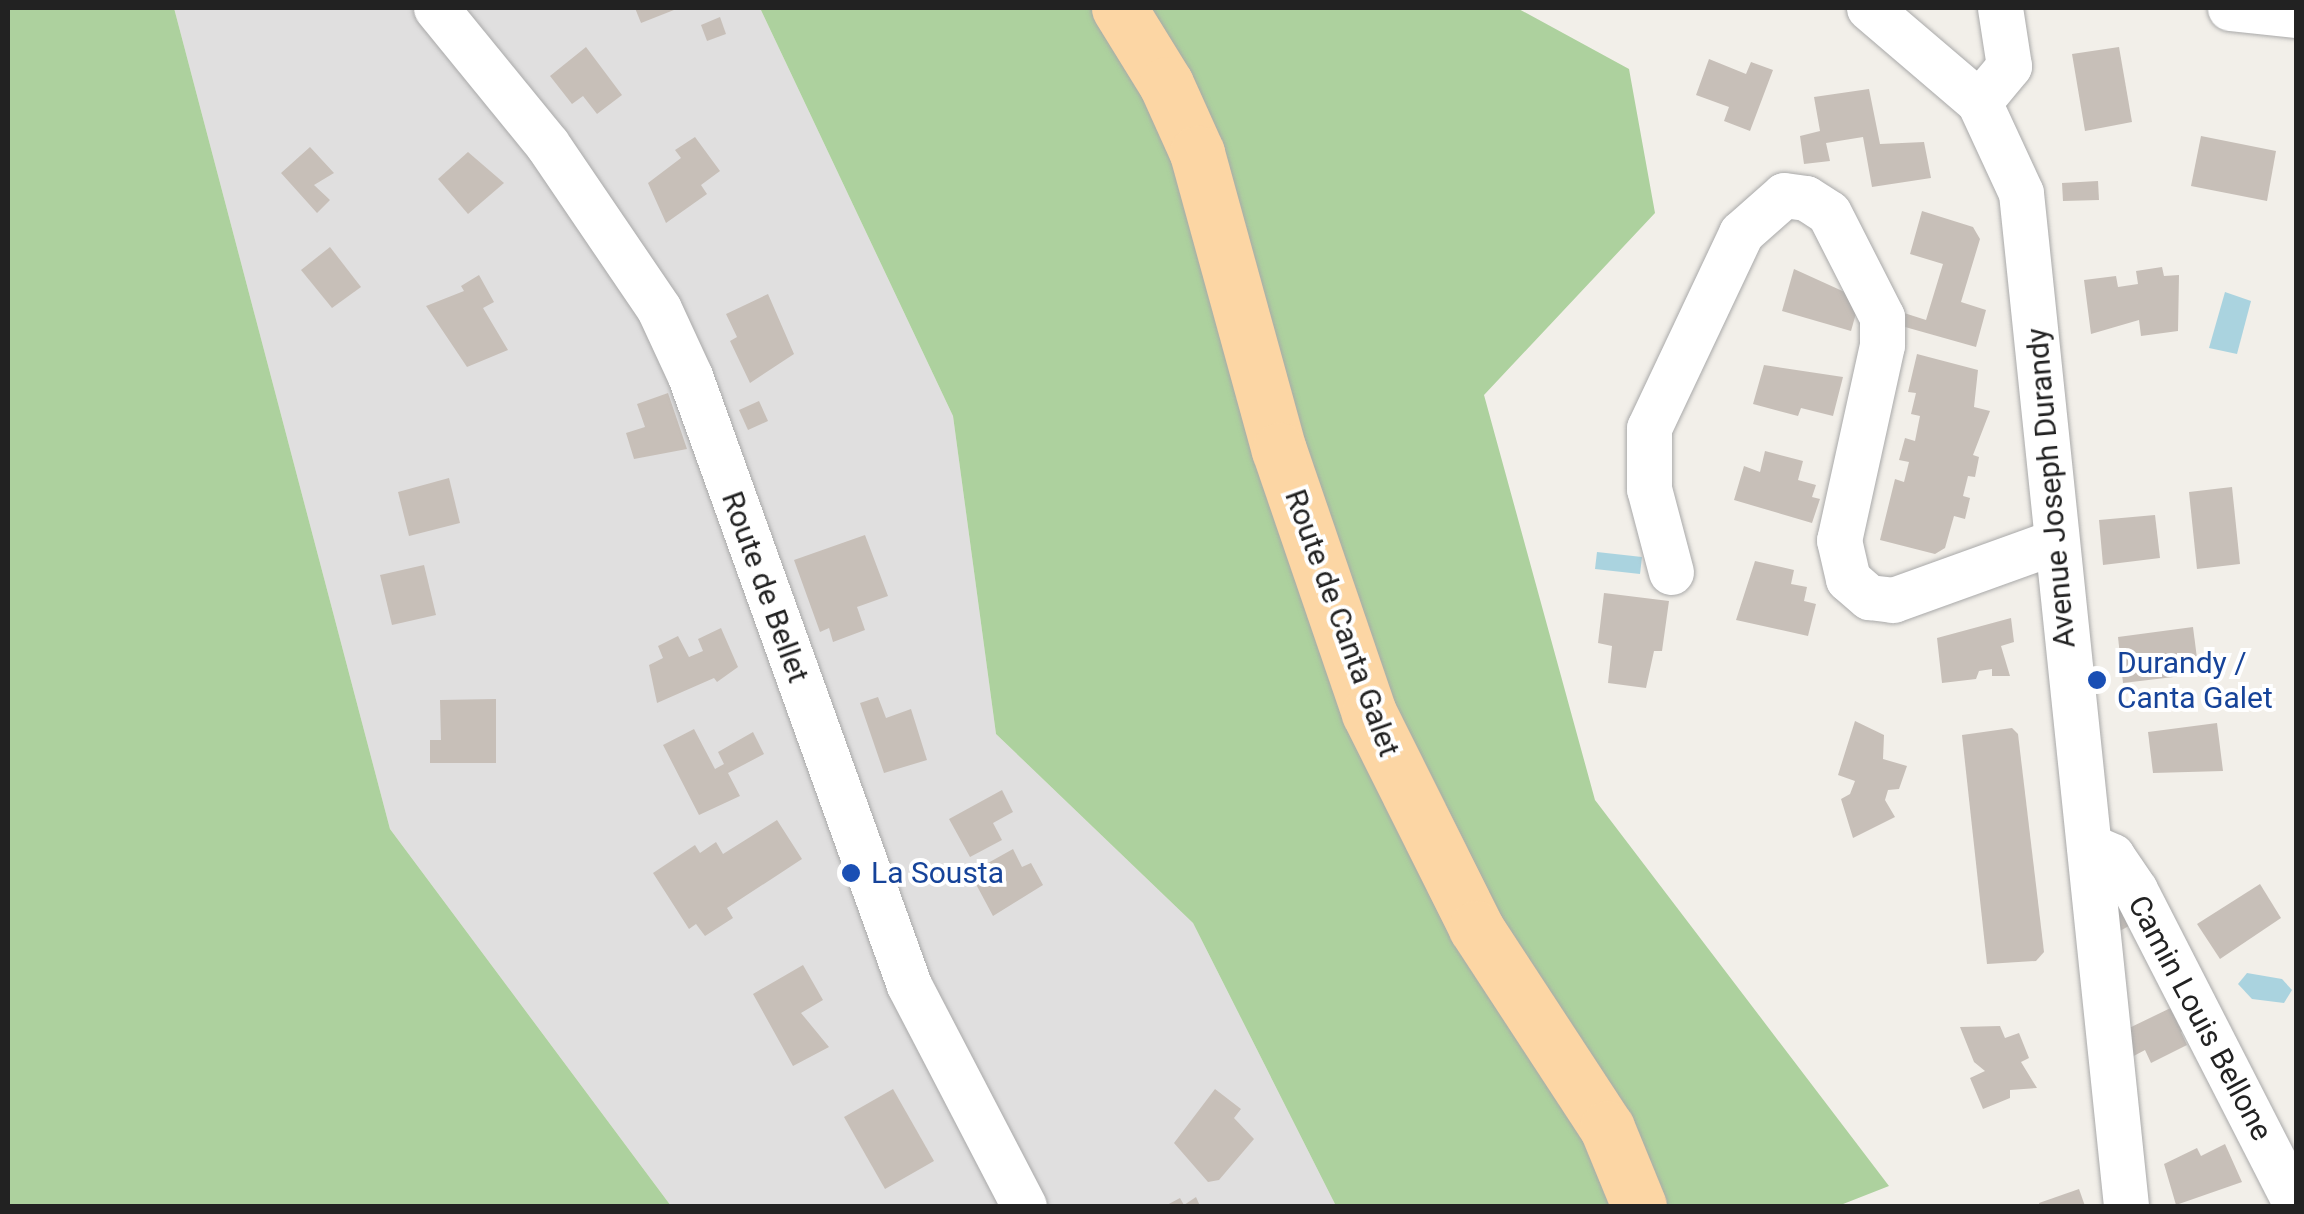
<!DOCTYPE html>
<html>
<head>
<meta charset="utf-8">
<style>
	body { margin:0 }
	#map { position:relative; width:2304px; height:1214px; overflow:hidden; background:#f2efe9; font-family:Roboto,sans-serif }
	div>[style] { position:absolute }
	[style*='--x'] { left:calc(var(--x)*1px); top:calc(var(--y)*1px); width:calc(var(--w)*1px); rotate:calc(var(--a)*1deg) }
	.residential>* { inset:0; background:#e0dfdf }
	.forest>* { inset:0; background:#add19e }
	.water>* { inset:0; background:#aad3df }
	.building>* { inset:0; background:#c7bfb8 }
	.roads { filter:drop-shadow(0 0 2px #a9a9a9) drop-shadow(0 0 2px #a9a9a9) }
	.minor>* { height:45px; margin:-22.5px; padding:0 22.5px; transform-origin:22.5px; border-radius:22.5px; background:#fff }
	.major>* { height:55px; margin:-27.5px; padding:0 27.5px; transform-origin:27.5px; border-radius:27.5px; background:#fcd6a4 }
	.dots>* { width:28px; height:28px; translate:-50% -50%; box-sizing:border-box; border:5px solid #fff; border-radius:50% }
	span { translate:-50% -50%; white-space:nowrap; text-align:center; line-height:1.15; -webkit-text-stroke:8px #fff; paint-order:stroke }
	.street-label { font-size:30px; color:#222 }
	.transit-label { font-size:30px; color:#164399 }
	.left { translate:0 -50%; text-align:left }
	.frame { position:absolute; inset:0; border:10px solid #222; pointer-events:none }
</style>
</head>
<body>
<div id="map">
	<div class="residential">
		<i style="clip-path:polygon(174px 8px,760px 8px,953px 416px,996px 734px,1193px 923px,1336px 1206px,671px 1206px,390px 829px)"></i>
	</div>
	<div class="forest">
		<i style="clip-path:polygon(8px 8px,174px 8px,390px 829px,671px 1206px,8px 1206px)"></i>
		<i style="clip-path:polygon(760px 8px,1517px 8px,1629px 69px,1655px 213px,1484px 395px,1595px 800px,1889px 1186px,1838px 1206px,1336px 1206px,1193px 923px,996px 734px,953px 416px)"></i>
	</div>
	<div class="water">
		<i style="clip-path:polygon(2225px 292px,2251px 301px,2237px 354px,2209px 348px)"></i>
		<i style="clip-path:polygon(1597px 552px,1642px 557px,1640px 574px,1595px 569px)"></i>
		<i style="clip-path:polygon(2247px 973px,2282px 979px,2292px 990px,2284px 1003px,2252px 999px,2238px 984px)"></i>
	</div>
	<div class="building">
		<i style="clip-path:polygon(635px 8px,679px 8px,641px 23px)"></i>
		<i style="clip-path:polygon(720px 17px,726px 34px,707px 41px,701px 25px)"></i>
		<i style="clip-path:polygon(586px 47px,622px 95px,597px 114px,583px 96px,572px 104px,550px 76px)"></i>
		<i style="clip-path:polygon(2119px 47px,2132px 122px,2085px 131px,2072px 54px)"></i>
		<i style="clip-path:polygon(1709px 59px,1746px 74px,1751px 62px,1773px 70px,1750px 131px,1724px 121px,1729px 107px,1696px 95px)"></i>
		<i style="clip-path:polygon(1869px 89px,1880px 144px,1924px 142px,1931px 178px,1872px 187px,1863px 137px,1826px 143px,1830px 161px,1804px 164px,1800px 136px,1820px 131px,1814px 97px)"></i>
		<i style="clip-path:polygon(2201px 136px,2276px 151px,2267px 201px,2191px 186px)"></i>
		<i style="clip-path:polygon(695px 137px,720px 171px,701px 185px,707px 194px,666px 223px,648px 183px,681px 158px,675px 150px)"></i>
		<i style="clip-path:polygon(310px 147px,334px 173px,314px 185px,330px 200px,317px 213px,281px 173px)"></i>
		<i style="clip-path:polygon(468px 152px,504px 183px,468px 214px,438px 179px)"></i>
		<i style="clip-path:polygon(2098px 181px,2099px 200px,2063px 201px,2062px 183px)"></i>
		<i style="clip-path:polygon(1922px 211px,1973px 227px,1980px 239px,1961px 302px,1986px 310px,1976px 347px,1898px 325px,1901px 312px,1926px 320px,1943px 264px,1910px 254px)"></i>
		<i style="clip-path:polygon(330px 247px,361px 287px,332px 308px,301px 270px)"></i>
		<i style="clip-path:polygon(2162px 267px,2164px 276px,2179px 275px,2178px 331px,2141px 336px,2139px 320px,2091px 334px,2084px 280px,2116px 276px,2118px 287px,2138px 284px,2136px 271px)"></i>
		<i style="clip-path:polygon(1794px 269px,1860px 299px,1851px 331px,1782px 311px)"></i>
		<i style="clip-path:polygon(479px 275px,494px 302px,483px 308px,508px 350px,467px 367px,426px 306px,464px 291px,461px 286px)"></i>
		<i style="clip-path:polygon(768px 294px,794px 354px,750px 383px,730px 341px,737px 337px,726px 314px)"></i>
		<i style="clip-path:polygon(1917px 354px,1978px 370px,1974px 407px,1990px 411px,1973px 455px,1979px 457px,1975px 477px,1968px 476px,1963px 496px,1970px 498px,1965px 519px,1954px 516px,1945px 548px,1935px 554px,1880px 540px,1895px 479px,1904px 482px,1909px 462px,1899px 460px,1905px 438px,1915px 441px,1920px 416px,1911px 414px,1916px 393px,1908px 392px)"></i>
		<i style="clip-path:polygon(1764px 365px,1843px 377px,1833px 416px,1801px 408px,1798px 416px,1753px 404px)"></i>
		<i style="clip-path:polygon(668px 393px,687px 449px,634px 459px,626px 433px,645px 427px,637px 404px)"></i>
		<i style="clip-path:polygon(759px 401px,768px 421px,748px 430px,739px 410px)"></i>
		<i style="clip-path:polygon(1765px 451px,1803px 461px,1798px 480px,1816px 485px,1812px 497px,1820px 499px,1812px 523px,1734px 500px,1744px 466px,1760px 472px)"></i>
		<i style="clip-path:polygon(449px 478px,460px 523px,409px 536px,398px 492px)"></i>
		<i style="clip-path:polygon(2232px 487px,2240px 564px,2197px 569px,2189px 492px)"></i>
		<i style="clip-path:polygon(2155px 515px,2160px 558px,2103px 565px,2099px 520px)"></i>
		<i style="clip-path:polygon(865px 535px,888px 596px,857px 607px,865px 630px,833px 642px,829px 628px,820px 632px,794px 560px)"></i>
		<i style="clip-path:polygon(1755px 561px,1794px 570px,1791px 584px,1807px 587px,1804px 601px,1816px 604px,1808px 636px,1736px 620px)"></i>
		<i style="clip-path:polygon(424px 565px,436px 615px,392px 625px,380px 575px)"></i>
		<i style="clip-path:polygon(1604px 593px,1669px 601px,1662px 651px,1654px 651px,1646px 688px,1608px 683px,1612px 646px,1598px 643px)"></i>
		<i style="clip-path:polygon(2011px 618px,2014px 642px,2001px 646px,2010px 676px,1992px 676px,1992px 669px,1979px 671px,1976px 679px,1942px 683px,1937px 638px)"></i>
		<i style="clip-path:polygon(2193px 627px,2199px 674px,2123px 683px,2118px 637px)"></i>
		<i style="clip-path:polygon(721px 628px,738px 667px,717px 682px,714px 678px,657px 703px,649px 665px,663px 658px,658px 646px,678px 636px,689px 657px,703px 651px,698px 639px)"></i>
		<i style="clip-path:polygon(878px 697px,886px 718px,911px 709px,927px 760px,884px 773px,860px 703px)"></i>
		<i style="clip-path:polygon(496px 699px,496px 763px,430px 763px,430px 740px,441px 740px,440px 700px)"></i>
		<i style="clip-path:polygon(1855px 721px,1884px 735px,1883px 759px,1907px 766px,1899px 789px,1888px 790px,1885px 800px,1895px 817px,1853px 838px,1841px 799px,1850px 794px,1855px 781px,1838px 775px)"></i>
		<i style="clip-path:polygon(2217px 723px,2223px 771px,2153px 773px,2148px 732px)"></i>
		<i style="clip-path:polygon(2012px 728px,2018px 734px,2044px 952px,2036px 961px,1987px 964px,1962px 735px)"></i>
		<i style="clip-path:polygon(694px 729px,715px 769px,724px 764px,718px 752px,753px 732px,764px 754px,728px 773px,740px 796px,699px 815px,663px 745px)"></i>
		<i style="clip-path:polygon(1002px 790px,1013px 812px,993px 823px,1002px 840px,970px 857px,949px 819px)"></i>
		<i style="clip-path:polygon(777px 820px,802px 859px,727px 908px,733px 918px,705px 936px,696px 924px,689px 929px,653px 873px,695px 845px,700px 853px,716px 842px,723px 854px)"></i>
		<i style="clip-path:polygon(1013px 849px,1022px 867px,1031px 863px,1043px 885px,993px 916px,970px 873px)"></i>
		<i style="clip-path:polygon(2260px 884px,2281px 918px,2220px 959px,2197px 924px)"></i>
		<i style="clip-path:polygon(2111px 901px,2140px 920px,2114px 934px)"></i>
		<i style="clip-path:polygon(803px 965px,823px 1000px,801px 1013px,829px 1047px,793px 1066px,753px 994px)"></i>
		<i style="clip-path:polygon(2183px 1002px,2196px 1024px,2181px 1032px,2187px 1045px,2151px 1063px,2145px 1050px,2128px 1059px,2125px 1030px)"></i>
		<i style="clip-path:polygon(2000px 1026px,2005px 1038px,2019px 1033px,2029px 1058px,2021px 1062px,2037px 1088px,2010px 1090px,2010px 1098px,1983px 1109px,1970px 1078px,1985px 1071px,1974px 1062px,1960px 1027px)"></i>
		<i style="clip-path:polygon(893px 1089px,934px 1161px,885px 1189px,844px 1117px)"></i>
		<i style="clip-path:polygon(1215px 1089px,1241px 1109px,1234px 1118px,1254px 1139px,1219px 1180px,1208px 1182px,1174px 1143px)"></i>
		<i style="clip-path:polygon(2225px 1144px,2242px 1182px,2176px 1205px,2164px 1164px,2197px 1148px,2201px 1156px)"></i>
		<i style="clip-path:polygon(2079px 1189px,2085px 1206px,2040px 1206px,2039px 1203px)"></i>
		<i style="clip-path:polygon(1196px 1197px,1200px 1206px,1165px 1206px,1180px 1198px,1184px 1205px)"></i>
	</div>
	<div class="roads">
		<div class="minor">
			<i style="--x:436;--y:8;--w:176;--a:50.8"></i>
			<i style="--x:547;--y:144;--w:199;--a:55.8"></i>
			<i style="--x:659;--y:309;--w:74;--a:65.2"></i>
			<i style="--x:690;--y:376;--w:647;--a:70.22"></i>
			<i style="--x:909;--y:985;--w:249;--a:62.5"></i>
			<i style="--x:1869;--y:8;--w:145;--a:40.5"></i>
			<i style="--x:1979;--y:102;--w:100;--a:65.2"></i>
			<i style="--x:2021;--y:193;--w:1018;--a:84.08"></i>
			<i style="--x:2230;--y:8;--w:66;--a:6.1"></i>
			<i style="--x:1979;--y:102;--w:47;--a:-50.2"></i>
			<i style="--x:2009;--y:66;--w:59;--a:-98.8"></i>
			<i style="--x:1671;--y:572;--w:86;--a:-104.8"></i>
			<i style="--x:1649;--y:489;--w:61;--a:-90"></i>
			<i style="--x:1649;--y:428;--w:216;--a:-64.7"></i>
			<i style="--x:1741;--y:233;--w:57;--a:-41.5"></i>
			<i style="--x:1784;--y:195;--w:22;--a:8"></i>
			<i style="--x:1806;--y:198;--w:27;--a:33"></i>
			<i style="--x:1829;--y:213;--w:117;--a:63"></i>
			<i style="--x:1882;--y:317;--w:28;--a:90"></i>
			<i style="--x:1882;--y:345;--w:200;--a:102.4"></i>
			<i style="--x:1839;--y:540;--w:40;--a:77"></i>
			<i style="--x:1848;--y:579;--w:28;--a:41"></i>
			<i style="--x:1869;--y:597;--w:24;--a:7"></i>
			<i style="--x:1893;--y:600;--w:171;--a:-19.8"></i>
			<i style="--x:2089;--y:846;--w:25;--a:23"></i>
			<i style="--x:2112;--y:856;--w:41;--a:55.9"></i>
			<i style="--x:2135;--y:890;--w:353;--a:62.9"></i>
		</div>
		<div class="major">
			<i style="--x:1119;--y:8;--w:89;--a:58.3"></i>
			<i style="--x:1166;--y:84;--w:76;--a:65.8"></i>
			<i style="--x:1197;--y:153;--w:308;--a:74.6"></i>
			<i style="--x:1279;--y:450;--w:278;--a:71.1"></i>
			<i style="--x:1369;--y:713;--w:240;--a:63.5"></i>
			<i style="--x:1476;--y:928;--w:239;--a:56.8"></i>
			<i style="--x:1607;--y:1128;--w:84;--a:67.7"></i>
		</div>
	</div>
	<div class="dots">
		<i style="left:2097px;top:680px;background:#1a4fb4"></i>
		<i style="left:851px;top:873px;background:#1a4fb4"></i>
	</div>
	<div class="street-label">
		<span style="left:2051px;top:488px;rotate:-95deg">Avenue Joseph Durandy</span>
		<span style="left:765px;top:587px;rotate:70deg">Route de Bellet</span>
		<span style="left:1342px;top:623px;rotate:70deg">Route de Canta Galet</span>
		<span style="left:2200px;top:1018px;rotate:62deg">Camin Louis Bellone</span>
	</div>
	<div class="transit-label">
		<span class="left" style="left:2117px;top:680px">Durandy /<br>Canta Galet</span>
		<span class="left" style="left:871px;top:873px">La Sousta</span>
	</div>
	<div class="frame"></div>
</div>
</body>
</html>
